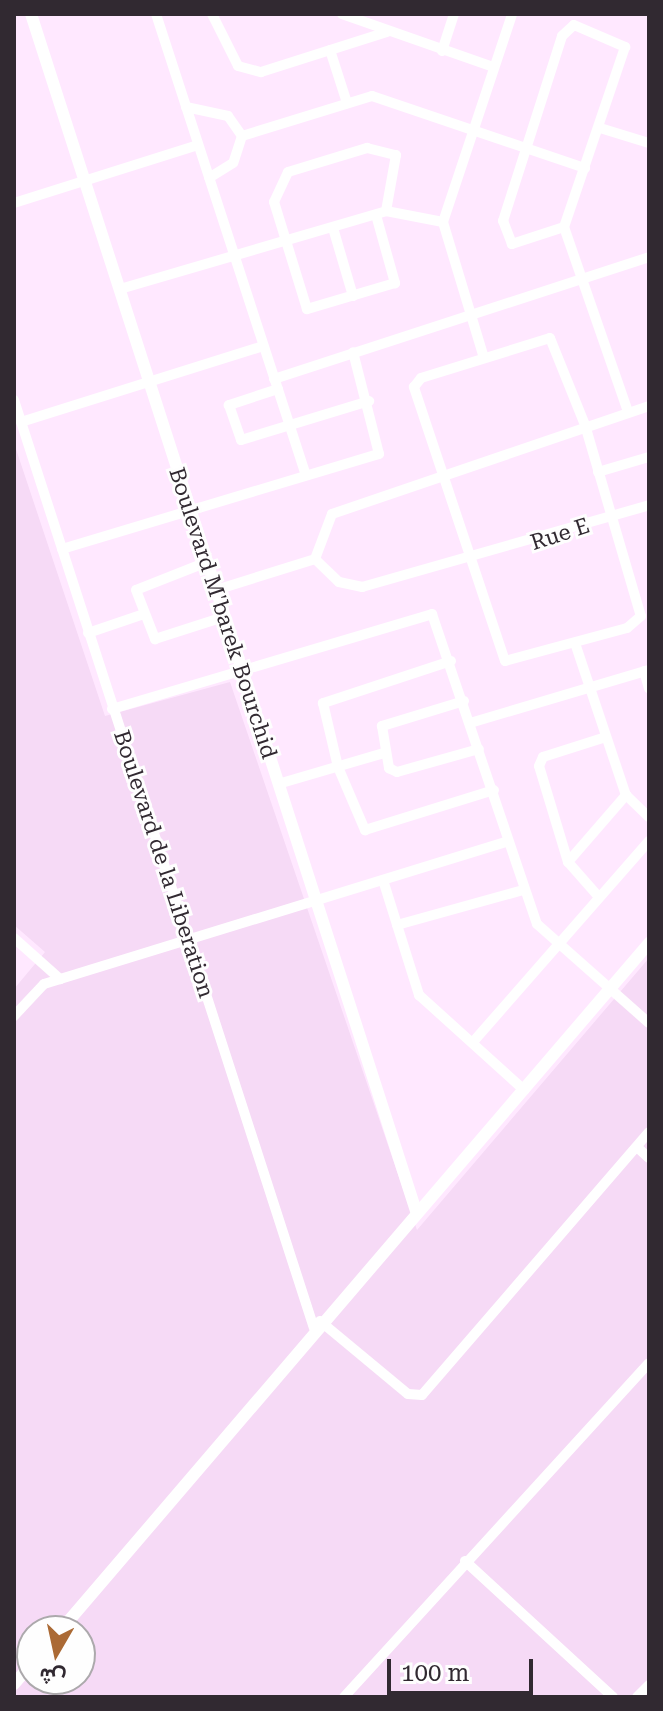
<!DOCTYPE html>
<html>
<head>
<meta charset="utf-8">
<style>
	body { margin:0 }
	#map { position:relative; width:663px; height:1711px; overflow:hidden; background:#ffe8ff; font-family:"Roboto Serif",Vazirmatn,serif }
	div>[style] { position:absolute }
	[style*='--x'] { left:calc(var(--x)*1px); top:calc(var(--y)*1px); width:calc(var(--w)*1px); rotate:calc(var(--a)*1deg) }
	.built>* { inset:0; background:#f6daf6 }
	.minor>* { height:10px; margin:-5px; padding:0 5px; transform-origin:5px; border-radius:5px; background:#fff }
	.tertiary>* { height:12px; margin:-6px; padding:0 6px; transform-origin:6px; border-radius:6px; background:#fff }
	span { translate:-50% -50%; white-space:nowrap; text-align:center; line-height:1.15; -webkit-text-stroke:6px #fefefe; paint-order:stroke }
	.street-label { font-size:22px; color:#312931 }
	.frame { position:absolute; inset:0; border:16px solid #312931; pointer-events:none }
	.north { position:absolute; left:16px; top:1615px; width:80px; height:80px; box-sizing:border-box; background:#fefefe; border:2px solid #aca9ac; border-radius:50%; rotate:189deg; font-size:22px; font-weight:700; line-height:32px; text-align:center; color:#312931 }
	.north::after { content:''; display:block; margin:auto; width:28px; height:36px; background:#ab6a35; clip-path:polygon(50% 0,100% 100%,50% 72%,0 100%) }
	.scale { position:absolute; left:387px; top:1659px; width:146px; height:36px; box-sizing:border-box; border:4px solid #312931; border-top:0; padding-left:10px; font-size:24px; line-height:28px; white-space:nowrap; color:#312931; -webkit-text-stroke:6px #fefefe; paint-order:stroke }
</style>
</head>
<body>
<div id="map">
	<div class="built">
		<i style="clip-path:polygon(evenodd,14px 443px,105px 716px,230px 682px,417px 1230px,649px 958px,649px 1697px,14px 1697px,14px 989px,45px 952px,14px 925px,14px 443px,32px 1631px,80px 1631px,80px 1679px,32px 1679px,32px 1631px)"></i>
	</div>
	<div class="minor">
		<i style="--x:156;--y:14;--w:485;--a:72"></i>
		<i style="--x:212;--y:14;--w:58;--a:63.4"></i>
		<i style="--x:238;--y:66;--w:24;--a:15"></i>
		<i style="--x:261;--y:72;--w:132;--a:-17.6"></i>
		<i style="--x:342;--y:14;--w:160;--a:19.3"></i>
		<i style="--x:330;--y:50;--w:56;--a:72.2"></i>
		<i style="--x:442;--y:51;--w:39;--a:-72"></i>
		<i style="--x:186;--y:107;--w:43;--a:12.1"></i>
		<i style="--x:228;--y:116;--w:24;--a:55"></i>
		<i style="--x:242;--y:136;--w:28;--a:108"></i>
		<i style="--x:233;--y:163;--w:28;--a:148"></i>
		<i style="--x:600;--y:128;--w:51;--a:17"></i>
		<i style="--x:242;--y:136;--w:136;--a:-17.1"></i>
		<i style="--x:372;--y:96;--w:225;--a:18.7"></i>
		<i style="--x:14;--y:203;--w:193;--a:-17.5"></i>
		<i style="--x:376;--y:215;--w:71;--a:74.4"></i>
		<i style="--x:395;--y:283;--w:92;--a:163.5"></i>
		<i style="--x:307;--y:309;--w:112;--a:-107.1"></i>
		<i style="--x:274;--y:202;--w:33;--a:-65"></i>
		<i style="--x:288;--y:172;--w:83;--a:-16.9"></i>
		<i style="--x:367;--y:148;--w:30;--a:14"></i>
		<i style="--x:396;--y:155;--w:57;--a:100.1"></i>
		<i style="--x:564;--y:227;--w:55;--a:161.9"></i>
		<i style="--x:512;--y:244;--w:25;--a:-111"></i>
		<i style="--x:503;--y:221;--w:194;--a:-72.3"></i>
		<i style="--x:562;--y:36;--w:16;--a:-43"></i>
		<i style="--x:574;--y:25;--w:56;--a:23.3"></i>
		<i style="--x:625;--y:47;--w:190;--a:108.7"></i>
		<i style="--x:564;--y:227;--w:196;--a:70.9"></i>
		<i style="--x:333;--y:228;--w:71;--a:73.6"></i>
		<i style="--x:120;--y:289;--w:277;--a:-16.3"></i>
		<i style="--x:386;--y:211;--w:58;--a:10.9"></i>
		<i style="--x:550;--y:338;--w:94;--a:68.1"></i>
		<i style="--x:585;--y:425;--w:199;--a:73.7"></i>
		<i style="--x:641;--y:616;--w:18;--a:139"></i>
		<i style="--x:627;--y:628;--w:126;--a:164.9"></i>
		<i style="--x:505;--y:661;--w:289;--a:-108.4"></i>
		<i style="--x:414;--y:387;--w:11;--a:-52"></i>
		<i style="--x:421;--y:378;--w:135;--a:-17.2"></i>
		<i style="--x:484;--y:358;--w:142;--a:-106.8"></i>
		<i style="--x:443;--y:222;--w:219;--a:-71.6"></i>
		<i style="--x:274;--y:379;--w:394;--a:-18"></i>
		<i style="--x:278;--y:389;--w:52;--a:161.9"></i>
		<i style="--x:229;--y:405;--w:37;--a:71"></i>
		<i style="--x:241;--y:440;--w:134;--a:-16.9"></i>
		<i style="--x:14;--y:400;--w:975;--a:72.09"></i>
		<i style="--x:21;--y:422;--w:254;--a:-17.4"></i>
		<i style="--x:598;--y:472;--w:53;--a:-16.4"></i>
		<i style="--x:62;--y:549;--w:331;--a:-16.7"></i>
		<i style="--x:379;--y:454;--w:105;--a:-104.3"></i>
		<i style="--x:315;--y:559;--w:33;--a:44"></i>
		<i style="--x:339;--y:582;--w:24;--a:12"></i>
		<i style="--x:362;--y:587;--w:298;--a:-15.9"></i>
		<i style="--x:207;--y:562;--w:76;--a:158.5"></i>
		<i style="--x:136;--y:590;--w:53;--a:68.8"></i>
		<i style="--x:155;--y:639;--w:72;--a:-17.7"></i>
		<i style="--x:216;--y:590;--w:104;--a:-17.4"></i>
		<i style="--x:315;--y:559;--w:48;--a:-69.3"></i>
		<i style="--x:332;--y:514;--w:335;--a:-18.8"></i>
		<i style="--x:88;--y:633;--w:59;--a:-18.7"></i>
		<i style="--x:575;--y:643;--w:160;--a:71.5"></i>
		<i style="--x:626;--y:795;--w:32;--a:44"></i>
		<i style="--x:451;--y:661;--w:135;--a:161.8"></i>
		<i style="--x:323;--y:703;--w:66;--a:76.8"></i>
		<i style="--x:338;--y:767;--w:69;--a:66.8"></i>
		<i style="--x:365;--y:830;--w:135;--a:-17.2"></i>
		<i style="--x:644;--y:671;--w:18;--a:74"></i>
		<i style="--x:464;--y:701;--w:86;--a:163"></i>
		<i style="--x:382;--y:726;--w:43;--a:80.5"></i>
		<i style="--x:389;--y:768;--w:9;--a:27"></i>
		<i style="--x:397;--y:772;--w:85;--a:-15.7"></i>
		<i style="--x:112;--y:709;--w:334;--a:-16.5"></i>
		<i style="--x:432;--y:614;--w:327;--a:71.3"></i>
		<i style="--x:537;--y:924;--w:149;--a:41.5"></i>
		<i style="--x:470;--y:723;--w:187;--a:-16.5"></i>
		<i style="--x:278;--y:784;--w:110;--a:-16.3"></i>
		<i style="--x:568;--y:862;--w:89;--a:-49.1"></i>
		<i style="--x:383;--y:880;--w:121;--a:72.6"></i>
		<i style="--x:419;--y:995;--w:142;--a:42.1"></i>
		<i style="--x:598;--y:896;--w:45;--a:-131.4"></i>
		<i style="--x:568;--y:862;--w:100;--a:-106.8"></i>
		<i style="--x:539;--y:766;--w:10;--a:-66"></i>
		<i style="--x:543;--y:757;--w:66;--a:-17.6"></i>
		<i style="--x:397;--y:925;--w:131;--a:-15.5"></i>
		<i style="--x:14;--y:938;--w:62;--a:41.7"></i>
		<i style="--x:14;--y:1016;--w:44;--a:-46.8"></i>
		<i style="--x:44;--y:984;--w:486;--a:-17.1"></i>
		<i style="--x:473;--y:1042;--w:267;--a:-48.8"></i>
		<i style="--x:637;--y:1147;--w:16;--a:43"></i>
		<i style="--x:320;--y:1321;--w:114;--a:39.7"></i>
		<i style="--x:408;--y:1394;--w:14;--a:4"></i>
		<i style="--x:422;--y:1395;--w:347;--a:-49.2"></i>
		<i style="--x:465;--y:1561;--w:201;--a:42.6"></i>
		<i style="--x:344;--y:1697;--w:452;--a:-47.6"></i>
		<i style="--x:637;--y:1697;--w:17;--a:-45"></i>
	</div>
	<div class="tertiary">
		<i style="--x:31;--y:14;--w:1257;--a:72.17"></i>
		<i style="--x:60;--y:1631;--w:906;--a:-49.43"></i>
		<i style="--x:14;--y:1684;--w:28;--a:-49"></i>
	</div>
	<div class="street-label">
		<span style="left:560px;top:534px;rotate:-18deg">Rue E</span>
		<span style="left:223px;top:613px;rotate:72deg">Boulevard M'barek Bourchid</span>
		<span style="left:164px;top:864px;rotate:72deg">Boulevard de la Liberation</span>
	</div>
	<div class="frame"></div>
	<div class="north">ش</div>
	<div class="scale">100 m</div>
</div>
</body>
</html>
